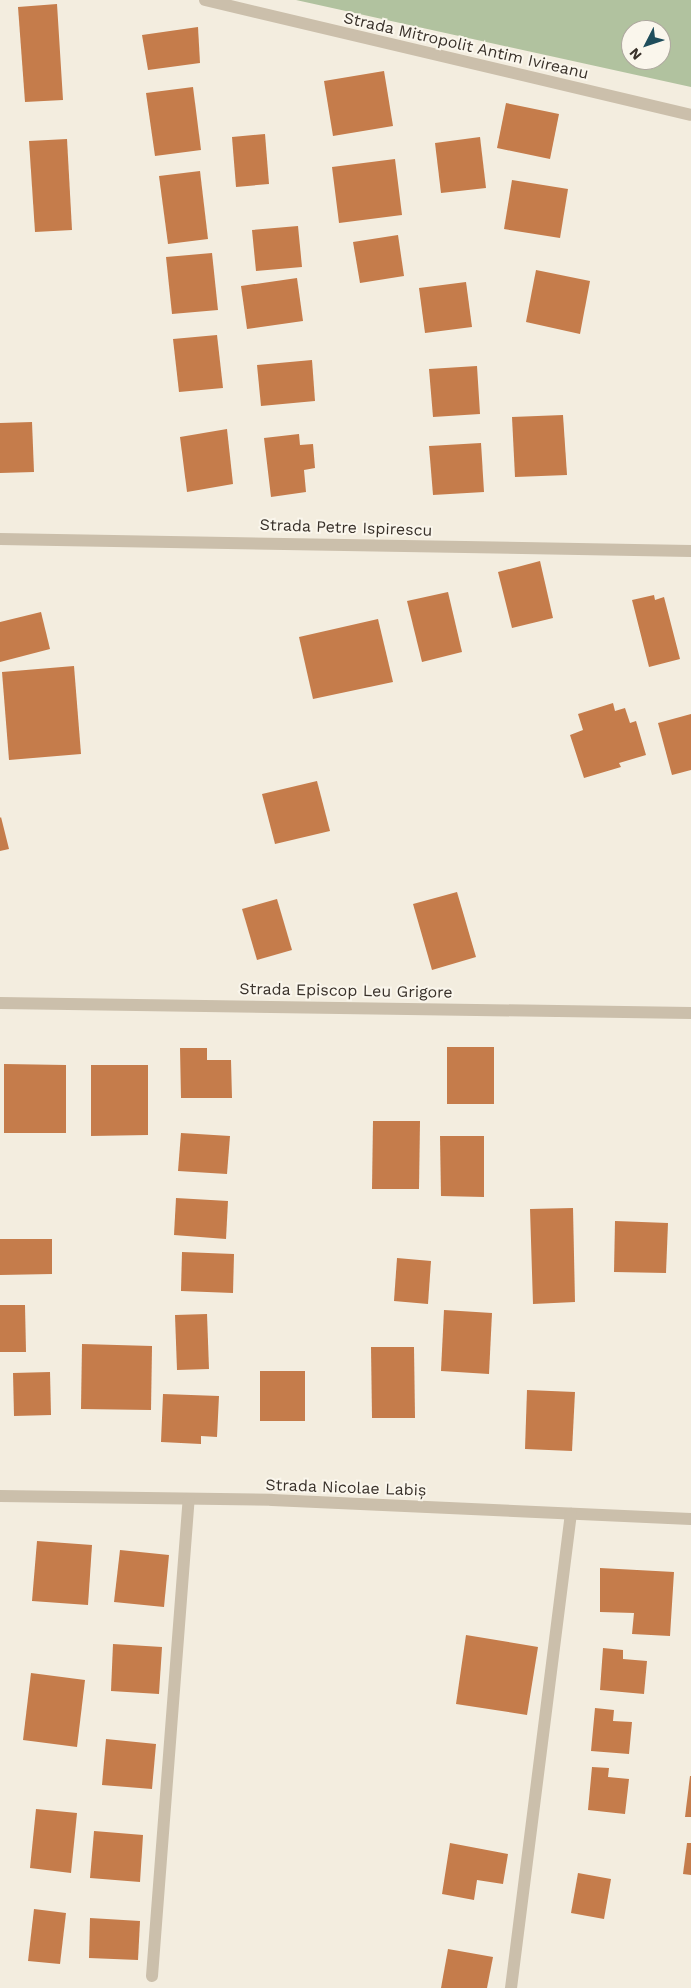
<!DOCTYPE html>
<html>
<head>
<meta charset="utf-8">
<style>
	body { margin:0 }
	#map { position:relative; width:691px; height:1988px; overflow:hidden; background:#f3eddf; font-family:"Work Sans",sans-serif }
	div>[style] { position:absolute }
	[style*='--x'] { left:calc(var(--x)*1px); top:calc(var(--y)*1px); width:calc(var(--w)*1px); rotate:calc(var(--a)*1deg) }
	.green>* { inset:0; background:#b1c29f }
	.building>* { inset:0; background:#c57c4b }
	.minor>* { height:12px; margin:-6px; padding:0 6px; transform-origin:6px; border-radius:6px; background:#cbbfab }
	span { translate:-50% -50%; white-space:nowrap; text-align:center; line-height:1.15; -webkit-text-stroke:4px #faf6ec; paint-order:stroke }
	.street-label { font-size:16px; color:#39312a }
	.north { position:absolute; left:621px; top:20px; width:50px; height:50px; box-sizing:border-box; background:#faf6ec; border:1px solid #ada79e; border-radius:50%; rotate:229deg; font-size:14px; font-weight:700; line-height:20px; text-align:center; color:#39312a }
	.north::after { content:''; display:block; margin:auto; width:18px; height:22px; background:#1f4d5b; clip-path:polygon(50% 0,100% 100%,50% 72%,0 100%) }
</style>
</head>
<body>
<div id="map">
	<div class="green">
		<i style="clip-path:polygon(evenodd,296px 0,691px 0,691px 87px,296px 0,631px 30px,661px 30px,661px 60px,631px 60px,631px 30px)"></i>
	</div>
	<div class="building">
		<i style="clip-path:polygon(57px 4px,63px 100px,25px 102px,18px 7px)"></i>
		<i style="clip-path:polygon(198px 27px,200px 63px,148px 70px,142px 35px)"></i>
		<i style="clip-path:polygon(384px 71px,393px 126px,333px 136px,324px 81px)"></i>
		<i style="clip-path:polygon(193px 87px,201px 150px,155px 156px,146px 93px)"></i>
		<i style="clip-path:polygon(506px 103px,559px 114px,550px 159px,497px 148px)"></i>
		<i style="clip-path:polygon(265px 134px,269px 184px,236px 187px,232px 137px)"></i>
		<i style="clip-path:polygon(480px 137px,486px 188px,441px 193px,435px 143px)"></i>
		<i style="clip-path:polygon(67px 139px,72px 230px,35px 232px,29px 141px)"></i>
		<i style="clip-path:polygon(395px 159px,402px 215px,339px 223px,332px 167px)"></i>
		<i style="clip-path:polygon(200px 171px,208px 239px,168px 244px,159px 176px)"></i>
		<i style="clip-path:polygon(512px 180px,568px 189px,560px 238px,504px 229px)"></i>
		<i style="clip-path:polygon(298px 226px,302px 267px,256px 271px,252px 230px)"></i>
		<i style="clip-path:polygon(398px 235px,404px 276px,360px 283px,353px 242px)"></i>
		<i style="clip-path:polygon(212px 253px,218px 310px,172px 314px,166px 257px)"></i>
		<i style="clip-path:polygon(536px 270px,590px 281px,580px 334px,526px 322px)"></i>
		<i style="clip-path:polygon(297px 278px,303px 321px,247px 329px,241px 286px)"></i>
		<i style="clip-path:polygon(466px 282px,472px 327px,425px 333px,419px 288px)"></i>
		<i style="clip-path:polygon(217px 335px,223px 388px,179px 392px,173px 339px)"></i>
		<i style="clip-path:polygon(312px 360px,315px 401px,261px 406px,257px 365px)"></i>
		<i style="clip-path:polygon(477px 366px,480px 414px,433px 417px,429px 369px)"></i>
		<i style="clip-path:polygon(563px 415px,567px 475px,515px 477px,512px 417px)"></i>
		<i style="clip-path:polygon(32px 422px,34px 472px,0 473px,0 423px)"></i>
		<i style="clip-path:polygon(227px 429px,233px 484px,187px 492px,180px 437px)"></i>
		<i style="clip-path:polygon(299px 434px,300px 445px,313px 444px,315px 468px,304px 470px,306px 492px,271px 497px,264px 438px)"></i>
		<i style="clip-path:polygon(481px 443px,484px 492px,433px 495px,429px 446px)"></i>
		<i style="clip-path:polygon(540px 561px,553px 618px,512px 628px,498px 572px)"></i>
		<i style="clip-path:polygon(448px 592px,462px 652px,422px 662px,407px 601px)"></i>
		<i style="clip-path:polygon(654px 595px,655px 600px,664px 597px,680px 659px,649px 667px,632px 600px)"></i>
		<i style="clip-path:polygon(41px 612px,50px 649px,0 662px,0 622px)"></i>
		<i style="clip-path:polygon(378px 619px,393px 682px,313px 699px,299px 637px)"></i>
		<i style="clip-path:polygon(74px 666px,81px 754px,9px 760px,2px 672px)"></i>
		<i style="clip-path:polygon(613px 703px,615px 711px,625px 708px,630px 723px,636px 721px,646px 755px,619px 763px,621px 767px,584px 778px,570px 735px,583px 730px,578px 714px)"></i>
		<i style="clip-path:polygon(691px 714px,691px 770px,672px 775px,658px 723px)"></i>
		<i style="clip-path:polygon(317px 781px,330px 831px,275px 844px,262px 794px)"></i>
		<i style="clip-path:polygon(1px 817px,9px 849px,0 851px,0 818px)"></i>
		<i style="clip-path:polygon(457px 892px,476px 957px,432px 970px,413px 904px)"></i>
		<i style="clip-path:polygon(277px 899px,292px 950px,257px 960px,242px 909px)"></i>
		<i style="clip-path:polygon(447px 1047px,494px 1047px,494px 1104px,447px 1104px)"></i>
		<i style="clip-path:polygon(180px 1048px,207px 1048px,207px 1060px,231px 1060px,232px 1098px,181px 1098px)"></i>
		<i style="clip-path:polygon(4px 1064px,66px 1065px,66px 1133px,4px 1133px)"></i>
		<i style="clip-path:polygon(91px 1065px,148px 1065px,148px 1135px,91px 1136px)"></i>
		<i style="clip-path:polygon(373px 1121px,420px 1121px,419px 1189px,372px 1189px)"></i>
		<i style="clip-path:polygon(181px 1133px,230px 1136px,227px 1174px,178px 1171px)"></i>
		<i style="clip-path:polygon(440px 1136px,484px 1136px,484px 1197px,441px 1196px)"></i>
		<i style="clip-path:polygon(176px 1198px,228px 1201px,226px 1239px,174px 1235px)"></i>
		<i style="clip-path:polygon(573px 1208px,575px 1302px,533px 1304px,530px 1209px)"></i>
		<i style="clip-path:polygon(615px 1221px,668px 1223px,666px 1273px,614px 1272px)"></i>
		<i style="clip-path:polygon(0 1239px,52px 1239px,52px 1274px,0 1275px)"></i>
		<i style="clip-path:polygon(182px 1252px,234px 1254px,233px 1293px,181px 1291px)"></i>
		<i style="clip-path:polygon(397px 1258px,431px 1261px,428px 1304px,394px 1301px)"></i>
		<i style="clip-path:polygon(0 1305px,25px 1305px,26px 1352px,0 1352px)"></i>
		<i style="clip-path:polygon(444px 1310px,492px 1313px,489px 1374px,441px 1371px)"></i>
		<i style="clip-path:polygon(207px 1314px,209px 1369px,177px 1370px,175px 1315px)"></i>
		<i style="clip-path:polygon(82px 1344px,152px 1346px,151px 1410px,81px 1409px)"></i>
		<i style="clip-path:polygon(371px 1347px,414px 1347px,415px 1418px,372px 1418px)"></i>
		<i style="clip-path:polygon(260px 1371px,305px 1371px,305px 1421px,260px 1421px)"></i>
		<i style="clip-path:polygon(50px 1372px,51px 1415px,14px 1416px,13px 1373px)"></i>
		<i style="clip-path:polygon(527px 1390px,575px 1392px,572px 1451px,525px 1449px)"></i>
		<i style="clip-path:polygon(163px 1394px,219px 1396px,217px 1437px,201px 1436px,201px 1444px,161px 1442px)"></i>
		<i style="clip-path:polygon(37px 1541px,92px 1545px,88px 1605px,32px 1601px)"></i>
		<i style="clip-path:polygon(120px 1550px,169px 1555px,164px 1607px,114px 1602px)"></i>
		<i style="clip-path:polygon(600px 1568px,674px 1572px,670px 1636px,632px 1634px,634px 1613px,600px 1612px)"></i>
		<i style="clip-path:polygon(466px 1635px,538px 1647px,527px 1715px,456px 1704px)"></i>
		<i style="clip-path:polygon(113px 1644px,162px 1647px,159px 1694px,111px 1691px)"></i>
		<i style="clip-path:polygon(603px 1648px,623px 1650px,623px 1659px,647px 1661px,644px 1694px,600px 1690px)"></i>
		<i style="clip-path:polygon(31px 1673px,85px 1680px,77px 1747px,23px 1740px)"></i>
		<i style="clip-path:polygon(595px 1708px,614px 1710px,613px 1721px,632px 1722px,629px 1754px,591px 1751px)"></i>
		<i style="clip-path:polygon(106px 1739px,156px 1744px,152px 1789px,102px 1785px)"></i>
		<i style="clip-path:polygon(592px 1767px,609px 1768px,608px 1777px,629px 1779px,625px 1814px,588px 1810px)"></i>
		<i style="clip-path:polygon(690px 1776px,691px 1776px,691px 1817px,685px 1817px)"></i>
		<i style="clip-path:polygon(36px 1809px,77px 1813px,71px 1873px,30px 1868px)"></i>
		<i style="clip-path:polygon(94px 1831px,143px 1835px,140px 1882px,90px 1878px)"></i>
		<i style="clip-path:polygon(450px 1843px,508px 1854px,503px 1884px,477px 1880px,474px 1900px,442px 1894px)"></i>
		<i style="clip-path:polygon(687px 1843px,691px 1843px,691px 1875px,683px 1874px)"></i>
		<i style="clip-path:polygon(578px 1873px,611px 1879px,604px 1919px,571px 1913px)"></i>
		<i style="clip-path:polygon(34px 1909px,66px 1913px,60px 1964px,28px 1961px)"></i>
		<i style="clip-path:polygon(90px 1918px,140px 1921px,138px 1960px,89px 1958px)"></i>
		<i style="clip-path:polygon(448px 1949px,493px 1957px,487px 1988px,441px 1988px)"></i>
	</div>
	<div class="minor">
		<i style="--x:205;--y:0;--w:499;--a:13.3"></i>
		<i style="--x:0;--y:539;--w:691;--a:0.99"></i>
		<i style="--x:0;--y:1003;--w:691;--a:0.83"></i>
		<i style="--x:0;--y:1496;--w:272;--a:0.8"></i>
		<i style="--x:272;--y:1500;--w:419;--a:2.6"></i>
		<i style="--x:152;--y:1976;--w:478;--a:-85.6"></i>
		<i style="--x:511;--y:1988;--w:478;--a:-82.8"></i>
	</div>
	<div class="street-label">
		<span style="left:466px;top:46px;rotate:13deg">Strada Mitropolit Antim Ivireanu</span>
		<span style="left:346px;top:528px;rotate:2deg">Strada Petre Ispirescu</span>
		<span style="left:346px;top:991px;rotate:1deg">Strada Episcop Leu Grigore</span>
		<span style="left:346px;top:1488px;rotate:2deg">Strada Nicolae Labiș</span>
	</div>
	<div class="north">N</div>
</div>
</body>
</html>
